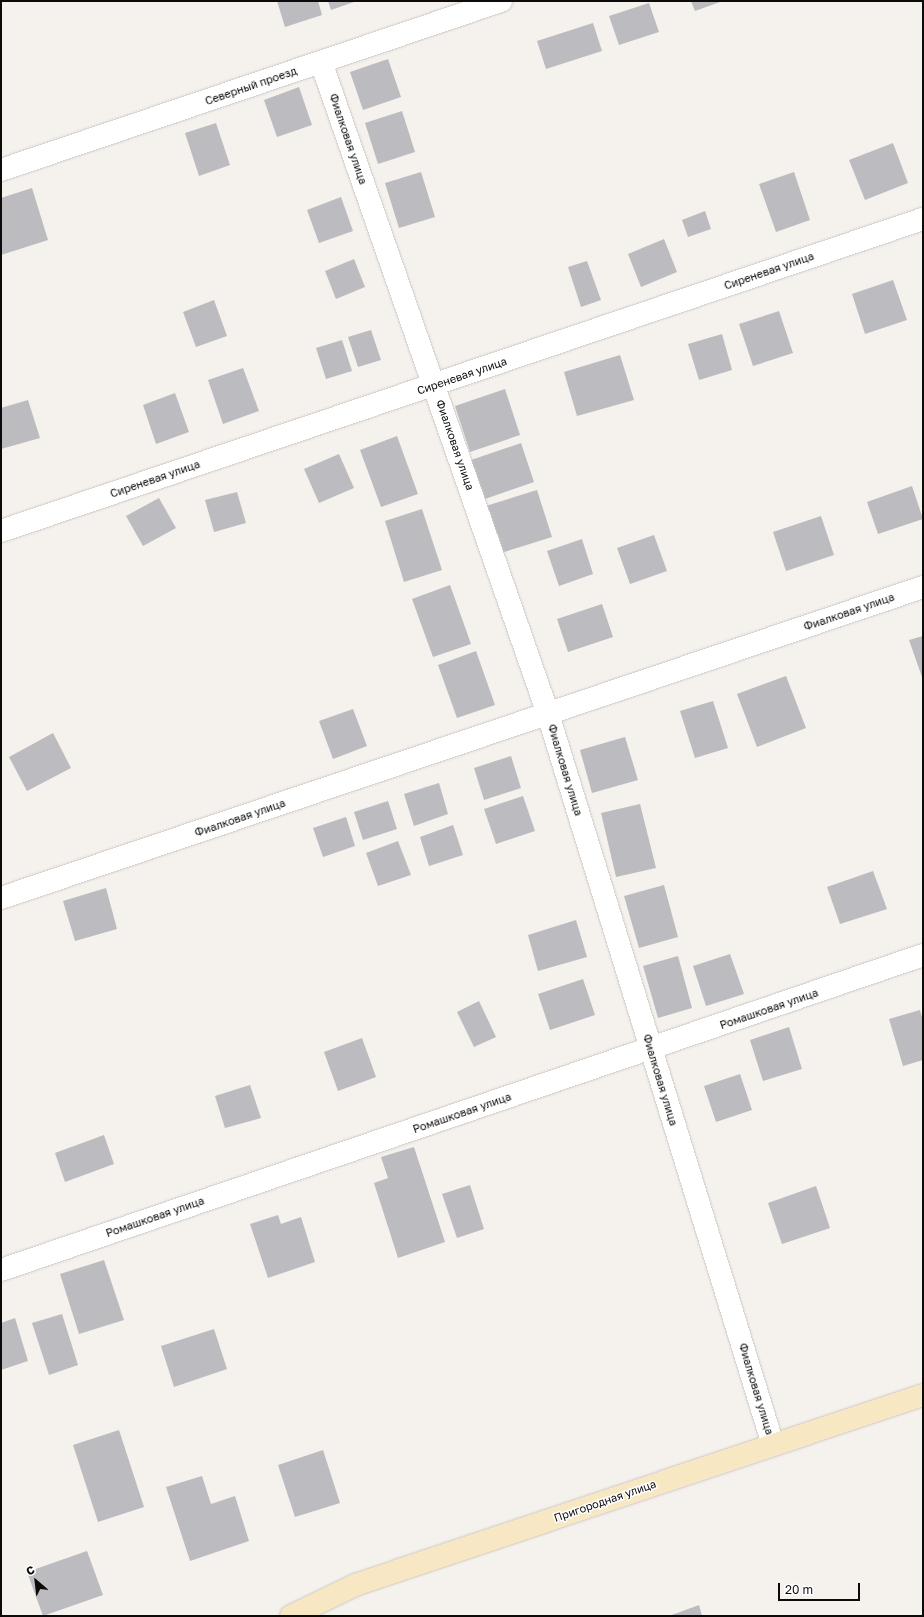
<!DOCTYPE html>
<html>
<head>
<meta charset="utf-8">
<style>
	body { margin:0 }
	#map { position:relative; width:924px; height:1617px; overflow:hidden; background:#f5f1ed; font-family:"Golos Text",sans-serif }
	div>[style] { position:absolute }
	[style*='--x'] { left:calc(var(--x)*1px); top:calc(var(--y)*1px); width:calc(var(--w)*1px); rotate:calc(var(--a)*1deg) }
	.building>* { inset:0; background:#bcbbbf }
	.roads { filter:drop-shadow(0 0 1px #ccc8c5) drop-shadow(0 0 1px #ccc8c5) }
	.street>* { height:22px; margin:-11px; padding:0 11px; transform-origin:11px; border-radius:11px; background:#fff }
	.secondary>* { height:22px; margin:-11px; padding:0 11px; transform-origin:11px; border-radius:11px; background:#f7e7c3 }
	span { translate:-50% -50%; white-space:nowrap; text-align:center; line-height:1.15; -webkit-text-stroke:3px #fff; paint-order:stroke }
	.street-label { font-size:11px; color:#0c0b0a }
	.frame { position:absolute; inset:0; border:2px solid #0c0b0a; pointer-events:none }
	.north { position:absolute; left:16px; top:1561px; width:40px; height:40px; -webkit-text-stroke:3px #fff; paint-order:stroke; rotate:332deg; font-size:11px; font-weight:700; line-height:16px; text-align:center; color:#0c0b0a }
	.north::after { content:''; display:block; margin:auto; width:14px; height:18px; background:#0c0b0a; clip-path:polygon(50% 0,100% 100%,50% 72%,0 100%) }
	.scale { position:absolute; left:778px; top:1583px; width:82px; height:18px; box-sizing:border-box; border:2px solid #0c0b0a; border-top:0; padding-left:5px; font-size:12px; line-height:14px; white-space:nowrap; color:#0c0b0a; -webkit-text-stroke:3px #fff; paint-order:stroke }
</style>
</head>
<body>
<div id="map">
	<div class="building">
		<i style="clip-path:polygon(277px 1px,318px 1px,322px 15px,285px 27px)"></i>
		<i style="clip-path:polygon(328px 1px,357px 1px,331px 10px)"></i>
		<i style="clip-path:polygon(691px 1px,723px 1px,695px 11px)"></i>
		<i style="clip-path:polygon(649px 3px,659px 32px,619px 45px,609px 16px)"></i>
		<i style="clip-path:polygon(593px 23px,602px 51px,546px 69px,537px 41px)"></i>
		<i style="clip-path:polygon(388px 59px,401px 97px,363px 110px,350px 72px)"></i>
		<i style="clip-path:polygon(299px 87px,312px 125px,277px 137px,264px 100px)"></i>
		<i style="clip-path:polygon(402px 111px,415px 152px,378px 164px,365px 123px)"></i>
		<i style="clip-path:polygon(216px 123px,230px 165px,199px 176px,185px 133px)"></i>
		<i style="clip-path:polygon(893px 143px,908px 183px,865px 200px,849px 160px)"></i>
		<i style="clip-path:polygon(421px 172px,435px 217px,399px 228px,385px 183px)"></i>
		<i style="clip-path:polygon(794px 172px,810px 220px,776px 232px,759px 184px)"></i>
		<i style="clip-path:polygon(32px 188px,48px 240px,1px 255px,1px 198px)"></i>
		<i style="clip-path:polygon(341px 197px,353px 231px,319px 243px,307px 210px)"></i>
		<i style="clip-path:polygon(705px 211px,711px 229px,688px 237px,682px 220px)"></i>
		<i style="clip-path:polygon(664px 239px,677px 272px,641px 287px,628px 254px)"></i>
		<i style="clip-path:polygon(354px 259px,365px 287px,336px 299px,325px 271px)"></i>
		<i style="clip-path:polygon(587px 261px,601px 300px,581px 307px,568px 267px)"></i>
		<i style="clip-path:polygon(893px 280px,907px 320px,865px 334px,852px 294px)"></i>
		<i style="clip-path:polygon(214px 300px,227px 336px,196px 347px,183px 312px)"></i>
		<i style="clip-path:polygon(779px 311px,793px 353px,753px 366px,739px 324px)"></i>
		<i style="clip-path:polygon(371px 330px,381px 360px,358px 367px,348px 337px)"></i>
		<i style="clip-path:polygon(722px 334px,732px 370px,699px 380px,688px 344px)"></i>
		<i style="clip-path:polygon(342px 340px,352px 371px,326px 379px,316px 348px)"></i>
		<i style="clip-path:polygon(620px 355px,634px 400px,577px 416px,564px 372px)"></i>
		<i style="clip-path:polygon(243px 368px,259px 411px,223px 424px,208px 380px)"></i>
		<i style="clip-path:polygon(505px 389px,520px 435px,470px 452px,455px 406px)"></i>
		<i style="clip-path:polygon(175px 393px,189px 432px,156px 444px,143px 405px)"></i>
		<i style="clip-path:polygon(28px 400px,40px 438px,1px 449px,1px 408px)"></i>
		<i style="clip-path:polygon(397px 436px,418px 494px,381px 507px,360px 450px)"></i>
		<i style="clip-path:polygon(521px 443px,534px 482px,485px 499px,471px 460px)"></i>
		<i style="clip-path:polygon(339px 454px,354px 488px,319px 503px,304px 469px)"></i>
		<i style="clip-path:polygon(912px 486px,923px 519px,878px 534px,867px 502px)"></i>
		<i style="clip-path:polygon(537px 490px,552px 537px,501px 553px,486px 506px)"></i>
		<i style="clip-path:polygon(237px 492px,246px 523px,214px 532px,205px 500px)"></i>
		<i style="clip-path:polygon(159px 498px,176px 528px,143px 546px,126px 516px)"></i>
		<i style="clip-path:polygon(422px 509px,442px 570px,404px 582px,385px 521px)"></i>
		<i style="clip-path:polygon(821px 516px,834px 555px,786px 571px,773px 532px)"></i>
		<i style="clip-path:polygon(654px 535px,667px 571px,630px 584px,617px 548px)"></i>
		<i style="clip-path:polygon(582px 539px,593px 574px,559px 586px,547px 551px)"></i>
		<i style="clip-path:polygon(450px 585px,471px 644px,433px 657px,412px 599px)"></i>
		<i style="clip-path:polygon(602px 604px,613px 637px,568px 652px,557px 619px)"></i>
		<i style="clip-path:polygon(923px 636px,923px 680px,909px 640px)"></i>
		<i style="clip-path:polygon(476px 651px,495px 705px,457px 718px,438px 665px)"></i>
		<i style="clip-path:polygon(786px 676px,806px 728px,757px 747px,737px 694px)"></i>
		<i style="clip-path:polygon(713px 701px,728px 748px,695px 758px,680px 711px)"></i>
		<i style="clip-path:polygon(353px 709px,367px 746px,333px 759px,319px 721px)"></i>
		<i style="clip-path:polygon(53px 733px,71px 768px,27px 791px,9px 757px)"></i>
		<i style="clip-path:polygon(625px 737px,638px 780px,592px 793px,580px 750px)"></i>
		<i style="clip-path:polygon(511px 756px,521px 788px,484px 800px,474px 768px)"></i>
		<i style="clip-path:polygon(439px 783px,448px 814px,414px 826px,404px 794px)"></i>
		<i style="clip-path:polygon(523px 796px,535px 831px,496px 844px,484px 809px)"></i>
		<i style="clip-path:polygon(388px 801px,397px 829px,363px 840px,354px 812px)"></i>
		<i style="clip-path:polygon(640px 804px,656px 868px,616px 877px,601px 813px)"></i>
		<i style="clip-path:polygon(346px 817px,355px 846px,323px 857px,313px 828px)"></i>
		<i style="clip-path:polygon(453px 825px,463px 855px,429px 866px,420px 837px)"></i>
		<i style="clip-path:polygon(398px 841px,411px 875px,378px 886px,366px 853px)"></i>
		<i style="clip-path:polygon(873px 871px,887px 909px,840px 924px,827px 887px)"></i>
		<i style="clip-path:polygon(664px 885px,678px 937px,639px 948px,624px 896px)"></i>
		<i style="clip-path:polygon(106px 888px,117px 929px,75px 941px,63px 901px)"></i>
		<i style="clip-path:polygon(576px 920px,587px 957px,538px 971px,528px 935px)"></i>
		<i style="clip-path:polygon(730px 954px,744px 994px,706px 1006px,693px 966px)"></i>
		<i style="clip-path:polygon(678px 956px,692px 1008px,658px 1018px,643px 966px)"></i>
		<i style="clip-path:polygon(583px 979px,595px 1015px,550px 1030px,538px 994px)"></i>
		<i style="clip-path:polygon(479px 1001px,496px 1037px,474px 1047px,457px 1012px)"></i>
		<i style="clip-path:polygon(920px 1010px,923px 1021px,923px 1060px,903px 1066px,889px 1019px)"></i>
		<i style="clip-path:polygon(789px 1027px,802px 1069px,763px 1081px,750px 1040px)"></i>
		<i style="clip-path:polygon(362px 1038px,376px 1077px,338px 1091px,324px 1052px)"></i>
		<i style="clip-path:polygon(740px 1074px,752px 1110px,716px 1122px,704px 1086px)"></i>
		<i style="clip-path:polygon(250px 1085px,261px 1118px,225px 1128px,215px 1096px)"></i>
		<i style="clip-path:polygon(104px 1135px,114px 1164px,65px 1182px,55px 1153px)"></i>
		<i style="clip-path:polygon(414px 1147px,445px 1242px,398px 1258px,374px 1183px,388px 1178px,381px 1157px)"></i>
		<i style="clip-path:polygon(470px 1185px,484px 1229px,457px 1238px,442px 1194px)"></i>
		<i style="clip-path:polygon(816px 1186px,830px 1228px,782px 1244px,768px 1203px)"></i>
		<i style="clip-path:polygon(278px 1215px,281px 1224px,301px 1217px,315px 1262px,268px 1278px,250px 1224px)"></i>
		<i style="clip-path:polygon(104px 1260px,124px 1320px,79px 1334px,60px 1274px)"></i>
		<i style="clip-path:polygon(62px 1314px,78px 1365px,49px 1375px,32px 1323px)"></i>
		<i style="clip-path:polygon(15px 1318px,28px 1361px,1px 1370px,1px 1323px)"></i>
		<i style="clip-path:polygon(214px 1329px,227px 1369px,174px 1387px,161px 1346px)"></i>
		<i style="clip-path:polygon(119px 1430px,144px 1507px,98px 1522px,73px 1445px)"></i>
		<i style="clip-path:polygon(323px 1450px,340px 1503px,295px 1517px,278px 1465px)"></i>
		<i style="clip-path:polygon(202px 1476px,211px 1504px,235px 1496px,249px 1541px,190px 1561px,166px 1487px)"></i>
		<i style="clip-path:polygon(87px 1551px,103px 1595px,43px 1616px,27px 1572px)"></i>
		<i style="clip-path:polygon(699px 1605px,702px 1616px,669px 1616px)"></i>
	</div>
	<div class="roads">
		<div class="street">
			<i style="--x:321;--y:62;--w:690;--a:70.8"></i>
			<i style="--x:548;--y:714;--w:765;--a:72.89"></i>
			<i style="--x:1;--y:170;--w:528;--a:-18.68"></i>
			<i style="--x:1;--y:531;--w:973;--a:-18.7"></i>
			<i style="--x:1;--y:898;--w:973;--a:-18.64"></i>
			<i style="--x:1;--y:1270;--w:974;--a:-18.86"></i>
		</div>
		<div class="secondary">
			<i style="--x:291;--y:1616;--w:71;--a:-25.8"></i>
			<i style="--x:355;--y:1585;--w:599;--a:-18.5"></i>
		</div>
	</div>
	<div class="street-label">
		<span style="left:251px;top:86px;rotate:-19deg">Северный проезд</span>
		<span style="left:348px;top:139px;rotate:71deg">Фиалковая улица</span>
		<span style="left:769px;top:271px;rotate:-19deg">Сиреневая улица</span>
		<span style="left:462px;top:376px;rotate:-19deg">Сиреневая улица</span>
		<span style="left:455px;top:445px;rotate:71deg">Фиалковая улица</span>
		<span style="left:155px;top:479px;rotate:-19deg">Сиреневая улица</span>
		<span style="left:849px;top:612px;rotate:-19deg">Фиалковая улица</span>
		<span style="left:565px;top:770px;rotate:73deg">Фиалковая улица</span>
		<span style="left:240px;top:818px;rotate:-19deg">Фиалковая улица</span>
		<span style="left:769px;top:1009px;rotate:-19deg">Ромашковая улица</span>
		<span style="left:660px;top:1080px;rotate:73deg">Фиалковая улица</span>
		<span style="left:462px;top:1113px;rotate:-19deg">Ромашковая улица</span>
		<span style="left:155px;top:1217px;rotate:-19deg">Ромашковая улица</span>
		<span style="left:756px;top:1389px;rotate:73deg">Фиалковая улица</span>
		<span style="left:605px;top:1501px;rotate:-19deg">Пригородная улица</span>
	</div>
	<div class="frame"></div>
	<div class="north">С</div>
	<div class="scale">20 m</div>
</div>
</body>
</html>
